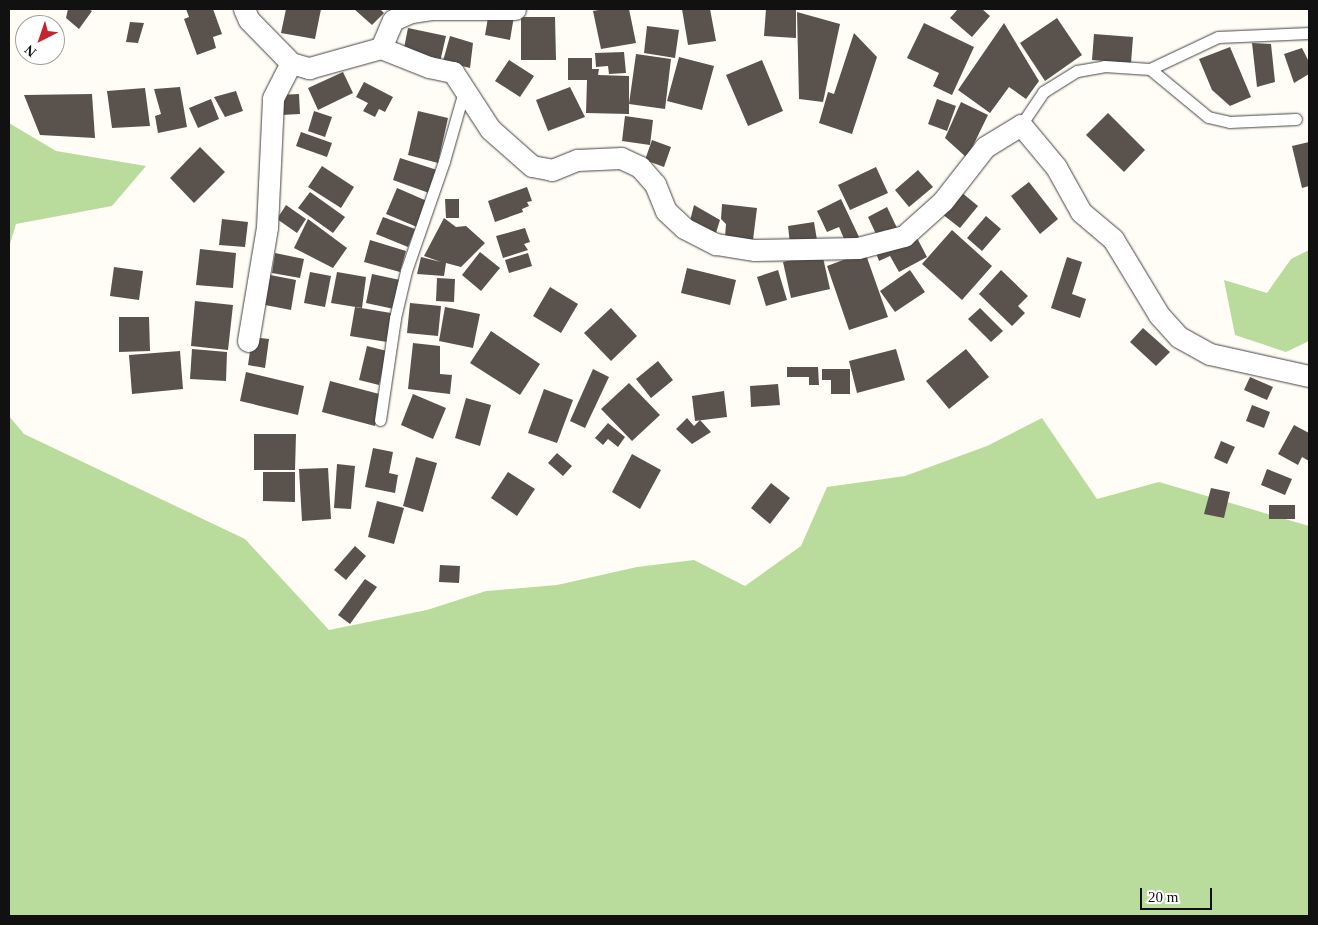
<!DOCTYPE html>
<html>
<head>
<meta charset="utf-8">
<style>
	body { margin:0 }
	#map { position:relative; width:1318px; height:925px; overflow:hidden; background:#fffdf5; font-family:"Times New Roman",serif }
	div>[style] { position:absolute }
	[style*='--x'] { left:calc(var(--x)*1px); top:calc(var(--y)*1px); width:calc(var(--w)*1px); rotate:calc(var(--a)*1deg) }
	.forest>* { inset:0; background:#b9dc9c }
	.building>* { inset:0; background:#5a524d }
	.roads { filter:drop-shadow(0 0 1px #444) drop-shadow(0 0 1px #444) }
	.service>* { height:11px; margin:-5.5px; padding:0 5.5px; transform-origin:5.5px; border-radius:5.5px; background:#fff }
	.minor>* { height:21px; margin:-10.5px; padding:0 10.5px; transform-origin:10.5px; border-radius:10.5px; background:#fff }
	span { translate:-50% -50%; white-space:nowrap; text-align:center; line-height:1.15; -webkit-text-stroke:5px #fff; paint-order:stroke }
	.frame { position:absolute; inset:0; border:10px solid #111; pointer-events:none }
	.north { position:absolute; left:15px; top:15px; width:50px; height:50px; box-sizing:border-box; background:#fff; border:1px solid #a0a0a0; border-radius:50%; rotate:221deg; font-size:14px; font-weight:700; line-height:20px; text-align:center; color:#111 }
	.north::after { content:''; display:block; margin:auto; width:18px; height:22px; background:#c4262e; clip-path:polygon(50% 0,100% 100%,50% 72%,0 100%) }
	.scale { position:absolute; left:1140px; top:888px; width:72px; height:22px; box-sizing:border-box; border:2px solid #111; border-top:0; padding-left:6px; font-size:15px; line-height:18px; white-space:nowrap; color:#111; -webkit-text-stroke:4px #fff; paint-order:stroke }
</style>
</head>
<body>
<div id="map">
	<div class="forest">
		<i style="clip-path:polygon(9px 123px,56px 151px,146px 166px,112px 206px,16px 224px,9px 247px)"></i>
		<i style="clip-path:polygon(1309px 250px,1309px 341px,1286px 352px,1235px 335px,1224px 280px,1267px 293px,1291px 259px)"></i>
		<i style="clip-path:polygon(9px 416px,24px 434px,245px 539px,329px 630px,427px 610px,486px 591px,557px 585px,637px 567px,694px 560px,745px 586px,801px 546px,827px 487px,905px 476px,987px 446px,1042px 418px,1097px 499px,1159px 482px,1309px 526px,1309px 916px,9px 916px)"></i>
	</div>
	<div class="building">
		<i style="clip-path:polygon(68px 9px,88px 9px,92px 11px,79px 29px,66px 18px)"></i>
		<i style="clip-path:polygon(186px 9px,213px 9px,222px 34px,213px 37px,216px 48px,197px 55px,184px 19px,189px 17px)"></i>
		<i style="clip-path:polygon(286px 9px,321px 9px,315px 39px,281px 33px)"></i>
		<i style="clip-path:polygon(354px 9px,380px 9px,384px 13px,372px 25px)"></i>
		<i style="clip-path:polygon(604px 9px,629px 9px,636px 43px,601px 49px,593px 11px)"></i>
		<i style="clip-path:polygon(682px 9px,710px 9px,716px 41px,688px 45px)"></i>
		<i style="clip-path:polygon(766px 9px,796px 10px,796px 38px,764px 36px)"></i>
		<i style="clip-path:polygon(958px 9px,982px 9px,990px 16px,972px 37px,950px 18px)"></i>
		<i style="clip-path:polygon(489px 12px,514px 16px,510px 40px,485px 35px)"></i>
		<i style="clip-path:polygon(797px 12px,840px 24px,823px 102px,799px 99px)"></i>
		<i style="clip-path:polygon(521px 17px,555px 17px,556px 60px,521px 60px)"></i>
		<i style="clip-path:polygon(1057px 18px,1082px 55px,1045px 81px,1020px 43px)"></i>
		<i style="clip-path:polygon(130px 22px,144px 23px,138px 43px,126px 42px)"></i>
		<i style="clip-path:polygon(924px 23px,974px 47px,952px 95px,933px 86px,939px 73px,907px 58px)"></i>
		<i style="clip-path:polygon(1004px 23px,1039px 81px,1026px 99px,1009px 87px,990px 113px,958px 90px)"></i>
		<i style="clip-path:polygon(647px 26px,679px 30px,675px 58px,644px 53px)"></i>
		<i style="clip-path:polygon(408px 28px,446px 36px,440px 62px,403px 53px)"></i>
		<i style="clip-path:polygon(854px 33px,877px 57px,852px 134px,819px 123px,828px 92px,834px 94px)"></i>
		<i style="clip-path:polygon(1094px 34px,1133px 37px,1131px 63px,1092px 60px)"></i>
		<i style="clip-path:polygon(450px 36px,473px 43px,470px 68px,443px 61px)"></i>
		<i style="clip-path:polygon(1252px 43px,1271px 44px,1275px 82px,1257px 87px)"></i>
		<i style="clip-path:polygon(1230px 47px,1251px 97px,1230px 106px,1212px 90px,1199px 59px)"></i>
		<i style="clip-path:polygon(1302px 48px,1309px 62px,1309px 74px,1294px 83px,1284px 54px)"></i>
		<i style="clip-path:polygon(624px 52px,626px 73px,609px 74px,608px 66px,596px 67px,595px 53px)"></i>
		<i style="clip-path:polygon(636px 54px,671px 59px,665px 109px,629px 104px)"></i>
		<i style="clip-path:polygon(679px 57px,714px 66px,702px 110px,667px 101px)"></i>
		<i style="clip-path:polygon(568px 58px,592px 58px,592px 69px,599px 69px,598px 75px,629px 76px,629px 114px,586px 113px,587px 80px,568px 80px)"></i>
		<i style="clip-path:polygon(509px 60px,534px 76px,520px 97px,495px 81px)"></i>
		<i style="clip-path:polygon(762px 60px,783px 111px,748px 126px,726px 75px)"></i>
		<i style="clip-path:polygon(343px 72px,353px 93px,318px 110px,308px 88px)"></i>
		<i style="clip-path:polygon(364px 82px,393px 97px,385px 112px,379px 109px,375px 117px,363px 111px,368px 103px,356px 97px)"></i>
		<i style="clip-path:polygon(180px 87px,187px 127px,158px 133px,155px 116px,161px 114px,154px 89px)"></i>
		<i style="clip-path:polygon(570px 87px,585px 117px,548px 131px,536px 100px)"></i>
		<i style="clip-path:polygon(145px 88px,150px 126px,112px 128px,107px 91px)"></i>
		<i style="clip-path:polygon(236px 91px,243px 111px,225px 117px,214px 97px)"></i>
		<i style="clip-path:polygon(92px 94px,95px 138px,40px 135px,24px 95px)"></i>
		<i style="clip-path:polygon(299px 94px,300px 114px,281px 115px,279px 95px)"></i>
		<i style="clip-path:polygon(211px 99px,219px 119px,198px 128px,189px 108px)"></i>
		<i style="clip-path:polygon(937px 99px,956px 106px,947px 131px,928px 124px)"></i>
		<i style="clip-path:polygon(961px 102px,988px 115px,967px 158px,945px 138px)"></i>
		<i style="clip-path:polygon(314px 111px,332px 117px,325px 137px,308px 131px)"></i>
		<i style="clip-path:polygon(418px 111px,448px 118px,438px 163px,408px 155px)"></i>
		<i style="clip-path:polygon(1108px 113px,1145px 150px,1124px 172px,1086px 135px)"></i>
		<i style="clip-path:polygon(625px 116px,653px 120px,650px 145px,622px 141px)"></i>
		<i style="clip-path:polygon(301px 132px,332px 143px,327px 157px,296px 146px)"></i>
		<i style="clip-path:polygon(652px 140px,671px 147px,664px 167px,645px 160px)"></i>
		<i style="clip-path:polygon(1309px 142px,1309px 186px,1302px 188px,1292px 146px)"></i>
		<i style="clip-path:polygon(200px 147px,225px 172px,194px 203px,170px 178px)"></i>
		<i style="clip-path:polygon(400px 158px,437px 170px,429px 193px,393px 180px)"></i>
		<i style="clip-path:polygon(322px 166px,354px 187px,341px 208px,308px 187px)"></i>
		<i style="clip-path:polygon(876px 167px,888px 193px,850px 210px,838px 185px)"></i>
		<i style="clip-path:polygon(918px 170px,933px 187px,909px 207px,895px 190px)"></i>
		<i style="clip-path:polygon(1029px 182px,1058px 219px,1040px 234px,1011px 196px)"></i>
		<i style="clip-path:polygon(527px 187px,532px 201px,527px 202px,529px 206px,522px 209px,523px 212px,495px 222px,488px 201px)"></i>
		<i style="clip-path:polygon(397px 188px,427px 201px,417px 227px,386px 214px)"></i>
		<i style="clip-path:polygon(310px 192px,345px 217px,333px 233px,298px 208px)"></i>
		<i style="clip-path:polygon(961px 192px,978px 206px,960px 228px,942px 214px)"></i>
		<i style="clip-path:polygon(445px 199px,459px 199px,459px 218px,446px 218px)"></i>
		<i style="clip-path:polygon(841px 199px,860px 239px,845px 241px,839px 227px,827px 232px,817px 211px)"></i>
		<i style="clip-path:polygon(722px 204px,757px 208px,753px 240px,725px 237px,726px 224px,721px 219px)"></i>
		<i style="clip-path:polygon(286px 205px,306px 219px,297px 233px,277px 219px)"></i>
		<i style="clip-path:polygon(694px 205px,720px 220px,715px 236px,690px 221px)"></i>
		<i style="clip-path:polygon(887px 207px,898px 230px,888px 234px,886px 230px,876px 234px,868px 217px)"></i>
		<i style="clip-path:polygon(986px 216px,1001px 229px,982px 251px,967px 238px)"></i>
		<i style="clip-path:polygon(383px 217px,415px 229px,408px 247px,376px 234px)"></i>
		<i style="clip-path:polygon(444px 218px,456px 227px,466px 226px,485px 243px,461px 267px,446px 263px,444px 276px,417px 274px,421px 257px,441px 262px,424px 256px)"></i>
		<i style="clip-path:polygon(222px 219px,248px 222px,245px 247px,219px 245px)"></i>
		<i style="clip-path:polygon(308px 219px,347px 248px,333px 268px,294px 248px)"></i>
		<i style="clip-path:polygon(814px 222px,817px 240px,790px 244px,788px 226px)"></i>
		<i style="clip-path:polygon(525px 228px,530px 242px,524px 244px,528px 250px,503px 258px,496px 236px)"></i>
		<i style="clip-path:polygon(952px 230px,992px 266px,962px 300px,922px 264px)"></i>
		<i style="clip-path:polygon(915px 234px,927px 257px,899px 272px,890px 256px,879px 261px,876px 253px)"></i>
		<i style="clip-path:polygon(370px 240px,406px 251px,400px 272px,364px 262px)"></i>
		<i style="clip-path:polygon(200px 249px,236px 253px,233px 288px,196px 285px)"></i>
		<i style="clip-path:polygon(480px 252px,500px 268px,481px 291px,462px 275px)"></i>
		<i style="clip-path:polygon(865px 252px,888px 317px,849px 330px,827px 266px)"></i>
		<i style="clip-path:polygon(275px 253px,304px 259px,300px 278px,272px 273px)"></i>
		<i style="clip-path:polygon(528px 253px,532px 266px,509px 273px,505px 260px)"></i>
		<i style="clip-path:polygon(822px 253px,830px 289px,791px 298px,783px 262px)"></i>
		<i style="clip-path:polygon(1067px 257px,1082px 262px,1072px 294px,1086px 299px,1080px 318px,1051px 308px)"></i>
		<i style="clip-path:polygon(114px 267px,143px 271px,139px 300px,110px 296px)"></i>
		<i style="clip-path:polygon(687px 268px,736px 280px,730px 305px,681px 293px)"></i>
		<i style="clip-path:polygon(778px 270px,787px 300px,766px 306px,757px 277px)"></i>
		<i style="clip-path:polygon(910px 270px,925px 292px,895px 312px,880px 291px)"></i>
		<i style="clip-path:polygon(1001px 270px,1028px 296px,1018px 306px,1025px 313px,1012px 326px,979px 294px)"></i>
		<i style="clip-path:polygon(310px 272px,331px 276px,325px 307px,304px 303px)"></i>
		<i style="clip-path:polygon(337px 272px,366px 277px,362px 308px,331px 303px)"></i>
		<i style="clip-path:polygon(265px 274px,296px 280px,291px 310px,260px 304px)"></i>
		<i style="clip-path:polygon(372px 274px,400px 280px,394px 309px,366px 303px)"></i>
		<i style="clip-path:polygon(437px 278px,455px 279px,454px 302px,436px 301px)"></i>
		<i style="clip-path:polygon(550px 287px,578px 304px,561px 333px,533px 316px)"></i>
		<i style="clip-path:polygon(195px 301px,233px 305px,228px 350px,191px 346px)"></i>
		<i style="clip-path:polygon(410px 303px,441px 306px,438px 336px,407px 333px)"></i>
		<i style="clip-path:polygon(355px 307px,391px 313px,387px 342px,350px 336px)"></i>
		<i style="clip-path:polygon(445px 307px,480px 314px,473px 348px,439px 341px)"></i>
		<i style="clip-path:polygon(611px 308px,637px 336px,611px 361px,584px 333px)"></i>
		<i style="clip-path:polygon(980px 308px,1003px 331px,991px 342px,968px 319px)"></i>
		<i style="clip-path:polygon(119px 317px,149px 317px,150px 351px,119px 352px)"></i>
		<i style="clip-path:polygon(1143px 328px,1170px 352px,1156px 366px,1130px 342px)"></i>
		<i style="clip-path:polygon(491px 331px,540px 364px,520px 395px,470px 363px)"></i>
		<i style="clip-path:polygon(252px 337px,269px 339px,265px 368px,248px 365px)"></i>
		<i style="clip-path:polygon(413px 343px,440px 346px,440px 374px,452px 375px,450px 394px,408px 389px)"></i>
		<i style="clip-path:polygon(367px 346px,387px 351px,379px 385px,359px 380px)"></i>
		<i style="clip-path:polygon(192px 349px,227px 352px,226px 381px,190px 379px)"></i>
		<i style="clip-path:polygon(896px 349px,905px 380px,857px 393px,849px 361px)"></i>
		<i style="clip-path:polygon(966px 349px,989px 377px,949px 409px,926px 381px)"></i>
		<i style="clip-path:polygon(180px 351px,183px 389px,132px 394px,129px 355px)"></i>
		<i style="clip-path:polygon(658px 361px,673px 380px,651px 398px,636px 379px)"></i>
		<i style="clip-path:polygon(787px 367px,818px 367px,819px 385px,809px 385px,809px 377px,787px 377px)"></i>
		<i style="clip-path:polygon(593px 369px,609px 377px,585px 428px,570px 421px)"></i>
		<i style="clip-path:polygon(822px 369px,850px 369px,850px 394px,831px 394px,831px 380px,822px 380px)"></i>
		<i style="clip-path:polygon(246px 372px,304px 386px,298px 415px,240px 401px)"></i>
		<i style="clip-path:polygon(1250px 377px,1273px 387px,1267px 400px,1244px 390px)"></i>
		<i style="clip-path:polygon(330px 381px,383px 395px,375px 426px,322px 412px)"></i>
		<i style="clip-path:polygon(629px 383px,660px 415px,632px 441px,601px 409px)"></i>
		<i style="clip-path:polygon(778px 384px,780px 405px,751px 407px,750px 386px)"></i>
		<i style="clip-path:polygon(544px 389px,573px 400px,557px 443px,528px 433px)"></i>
		<i style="clip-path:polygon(724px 391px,727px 417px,695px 421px,692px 396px)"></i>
		<i style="clip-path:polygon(413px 394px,446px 408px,433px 439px,401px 425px)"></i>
		<i style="clip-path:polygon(466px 398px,491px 405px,480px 446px,455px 438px)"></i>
		<i style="clip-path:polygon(1252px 405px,1270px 412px,1264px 428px,1246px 421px)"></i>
		<i style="clip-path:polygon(687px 418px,694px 426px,700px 420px,711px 432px,692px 444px,676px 429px)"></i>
		<i style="clip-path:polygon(608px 423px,625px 437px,618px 447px,608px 439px,603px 445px,595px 438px)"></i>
		<i style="clip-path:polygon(1294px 425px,1309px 433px,1309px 461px,1302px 457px,1298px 465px,1278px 454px)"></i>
		<i style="clip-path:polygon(254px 434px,296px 434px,295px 470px,254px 470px)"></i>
		<i style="clip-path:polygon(1221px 441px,1235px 447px,1227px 464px,1214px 458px)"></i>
		<i style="clip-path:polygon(373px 448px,393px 452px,389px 473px,398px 475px,395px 493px,365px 487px)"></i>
		<i style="clip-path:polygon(557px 453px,572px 466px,563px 476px,548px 463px)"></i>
		<i style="clip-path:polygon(632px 454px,661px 470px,640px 509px,612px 492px)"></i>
		<i style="clip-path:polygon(416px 457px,437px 463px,423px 512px,403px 506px)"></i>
		<i style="clip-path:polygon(337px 464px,355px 466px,351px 509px,334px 508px)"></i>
		<i style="clip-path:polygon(328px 468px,331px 519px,302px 521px,299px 469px)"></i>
		<i style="clip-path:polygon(1267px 469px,1292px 479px,1285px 495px,1261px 485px)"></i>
		<i style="clip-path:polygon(263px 472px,295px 472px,295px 502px,263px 501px)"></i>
		<i style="clip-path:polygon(508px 472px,535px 489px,517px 516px,491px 498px)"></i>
		<i style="clip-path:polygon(771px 483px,790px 498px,770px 524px,751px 508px)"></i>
		<i style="clip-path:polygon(1211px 488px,1230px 492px,1224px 518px,1204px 514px)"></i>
		<i style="clip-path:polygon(377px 501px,404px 508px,394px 544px,368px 537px)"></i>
		<i style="clip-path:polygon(1269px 505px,1295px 505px,1295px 519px,1269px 519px)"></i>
		<i style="clip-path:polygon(355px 546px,366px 556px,346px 580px,334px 570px)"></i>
		<i style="clip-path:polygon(440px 565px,460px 566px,459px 583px,439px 582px)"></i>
		<i style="clip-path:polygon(365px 579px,377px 587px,350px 624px,338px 615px)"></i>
	</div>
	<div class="roads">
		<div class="service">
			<i style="--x:1150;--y:69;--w:75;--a:39.6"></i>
			<i style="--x:1208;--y:117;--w:22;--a:13"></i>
			<i style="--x:1229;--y:122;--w:67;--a:-2.6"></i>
			<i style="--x:1021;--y:125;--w:40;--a:-56"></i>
			<i style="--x:1043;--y:92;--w:40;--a:-32"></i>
			<i style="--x:1077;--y:71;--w:27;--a:-10"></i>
			<i style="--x:1104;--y:66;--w:46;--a:3.7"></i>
			<i style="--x:1150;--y:69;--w:75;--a:-25.2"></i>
			<i style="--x:1218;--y:37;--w:91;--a:-2.5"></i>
			<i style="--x:380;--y:420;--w:103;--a:-81.6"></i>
			<i style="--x:395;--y:318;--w:48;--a:-76.8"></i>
			<i style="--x:406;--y:271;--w:116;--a:-70.9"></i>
			<i style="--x:444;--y:161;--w:76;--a:-74"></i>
		</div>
		<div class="minor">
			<i style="--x:244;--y:9;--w:12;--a:66"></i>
			<i style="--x:249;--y:20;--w:60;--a:45.7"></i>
			<i style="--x:291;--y:63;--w:19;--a:16"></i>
			<i style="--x:309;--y:68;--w:75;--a:-15.5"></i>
			<i style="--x:381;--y:48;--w:52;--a:21.6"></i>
			<i style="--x:429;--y:67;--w:25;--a:12"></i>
			<i style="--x:453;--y:72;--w:68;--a:57"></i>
			<i style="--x:490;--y:129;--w:56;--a:41.4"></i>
			<i style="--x:532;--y:166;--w:20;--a:11"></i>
			<i style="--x:552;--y:170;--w:27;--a:-22"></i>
			<i style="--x:577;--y:160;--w:44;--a:-2.6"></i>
			<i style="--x:621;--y:158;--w:21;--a:25"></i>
			<i style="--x:640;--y:167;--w:23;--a:49"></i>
			<i style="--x:655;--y:184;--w:29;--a:68"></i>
			<i style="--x:666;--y:211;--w:25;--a:43"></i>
			<i style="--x:684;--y:228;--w:36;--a:27"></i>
			<i style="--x:716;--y:244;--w:39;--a:9"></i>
			<i style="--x:755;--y:250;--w:103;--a:-1.1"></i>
			<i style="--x:858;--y:248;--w:48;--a:-14.6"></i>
			<i style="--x:904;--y:236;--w:52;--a:-41.9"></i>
			<i style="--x:943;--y:201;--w:68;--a:-52.1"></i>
			<i style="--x:985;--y:147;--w:42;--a:-31.4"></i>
			<i style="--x:1021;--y:125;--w:55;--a:50.2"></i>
			<i style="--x:1056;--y:167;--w:51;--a:60.9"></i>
			<i style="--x:1081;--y:212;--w:42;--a:40.2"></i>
			<i style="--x:1113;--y:239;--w:89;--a:58.8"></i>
			<i style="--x:1159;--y:315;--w:30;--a:48"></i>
			<i style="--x:1179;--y:337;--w:35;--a:29"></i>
			<i style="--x:1210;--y:354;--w:101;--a:12.5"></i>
			<i style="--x:381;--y:48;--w:30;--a:-67"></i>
			<i style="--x:393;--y:20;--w:20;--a:-24"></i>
			<i style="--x:411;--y:12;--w:22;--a:-8"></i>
			<i style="--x:433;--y:9;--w:82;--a:0"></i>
			<i style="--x:248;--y:341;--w:116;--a:-80.5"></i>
			<i style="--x:267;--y:227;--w:129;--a:-87.3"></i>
			<i style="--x:273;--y:98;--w:39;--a:-63"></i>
		</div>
	</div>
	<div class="frame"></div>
	<div class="north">N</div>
	<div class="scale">20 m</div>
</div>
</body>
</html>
